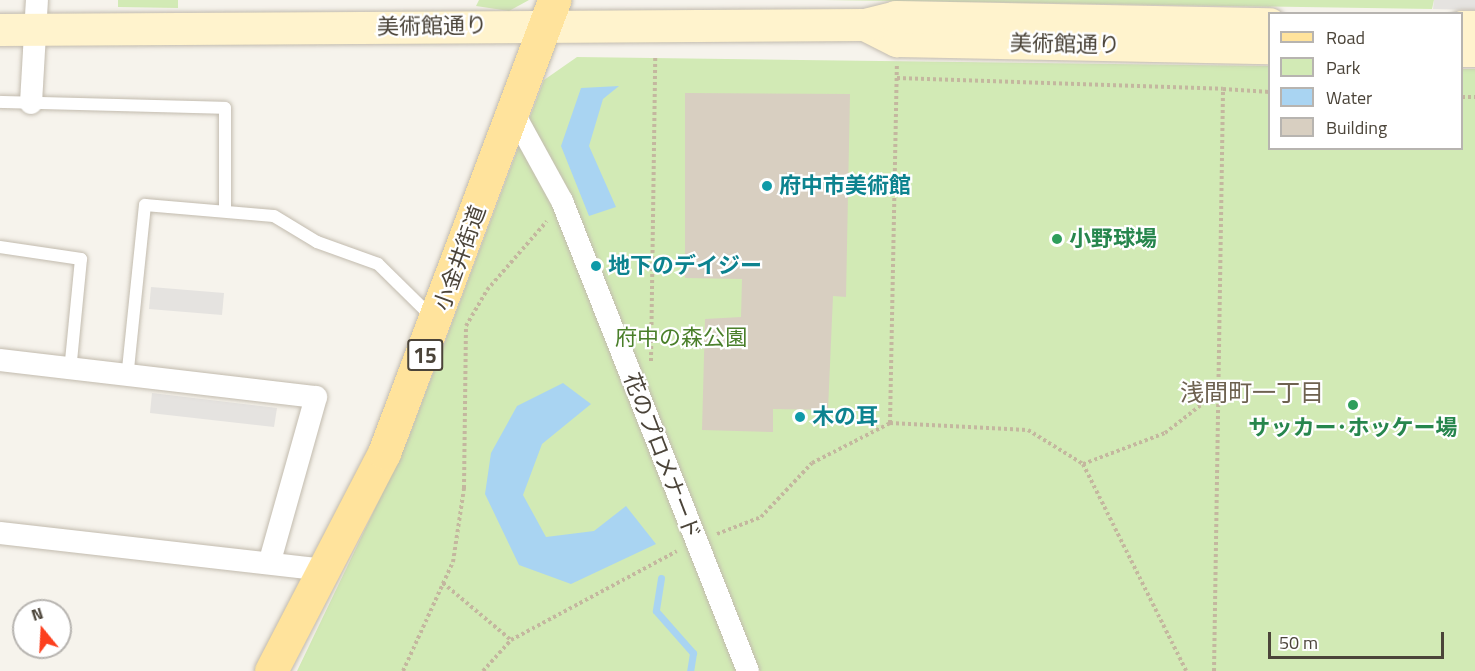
<!DOCTYPE html>
<html>
<head>
<meta charset="utf-8">
<style>
	body { margin:0 }
	#map { position:relative; width:1475px; height:671px; overflow:hidden; background:#f6f3ec; font-family:"Titillium Web","Noto Sans JP",sans-serif }
	div>[style] { position:absolute }
	[style*='--x'] { left:calc(var(--x)*1px); top:calc(var(--y)*1px); width:calc(var(--w)*1px); rotate:calc(var(--a)*1deg) }
	.green>* { inset:0; background:#d2eab5 }
	.parking>* { inset:0; background:#e5e3e0 }
	.water>* { inset:0; background:#a9d4f2 }
	.stream>* { height:7px; margin:-3.5px; padding:0 3.5px; transform-origin:3.5px; border-radius:3.5px; background:#a9d4f2 }
	.building>* { inset:0; background:#d8cfc1 }
	.path>* { height:4px; margin-top:-2px; transform-origin:0; background:repeating-linear-gradient(90deg,#c4b79f 0 3px,transparent 0 6px) }
	.roads { filter:drop-shadow(0 0 2px #c2bbae) drop-shadow(0 0 2px #c2bbae) }
	.lane>* { height:12px; margin:-6px; padding:0 6px; transform-origin:6px; border-radius:6px; background:#fff }
	.street>* { height:22px; margin:-11px; padding:0 11px; transform-origin:11px; border-radius:11px; background:#fff }
	.secondary>* { height:32px; margin:-16px; padding:0 16px; transform-origin:16px; border-radius:16px; background:#fff3cd }
	.primary>* { height:33px; margin:-16.5px; padding:0 16.5px; transform-origin:16.5px; border-radius:16.5px; background:#ffe39c }
	.dots>* { width:16px; height:16px; translate:-50% -50%; box-sizing:border-box; border:3px solid #fff; border-radius:50% }
	span { translate:-50% -50%; white-space:nowrap; text-align:center; line-height:1.15; -webkit-text-stroke:4.5px #fff; paint-order:stroke }
	.shield-label span { padding:2px 4px; background:#fff; border:2px solid; border-radius:4px; -webkit-text-stroke-width:0 }
	.shield-label { font-size:21px; color:#4b4439; font-weight:700 }
	.street-label { font-size:22px; color:#4b4439 }
	.culture-label { font-size:22px; color:#0d838f; font-weight:700 }
	.left { translate:0 -50%; text-align:left }
	.leisure-label { font-size:22px; color:#27864d; font-weight:700 }
	.park-label { font-size:22px; color:#4a7f2a }
	.neighbourhood-label { font-size:24px; color:#6e6250 }
	.legend { position:absolute; left:1268px; top:12px; width:195px; height:138px; box-sizing:border-box; background:#fff; border:2px solid #b7b4b0; margin:0; padding:8px 10px; list-style:none; font-size:18px; color:#4b4439 }
	.legend li { display:flex; align-items:center; gap:12px; height:30px }
	.legend b { width:30px; border:2px solid #b7b4b0 }
	.north { position:absolute; left:12px; top:599px; width:60px; height:60px; box-sizing:border-box; background:#fff; border:2px solid #b7b4b0; border-radius:50%; rotate:342deg; font-size:16px; font-weight:700; line-height:24px; text-align:center; color:#4b4439 }
	.north::after { content:''; display:block; margin:auto; width:21px; height:27px; background:#fc3f1d; clip-path:polygon(50% 0,100% 100%,50% 72%,0 100%) }
	.scale { position:absolute; left:1268px; top:632px; width:176px; height:27px; box-sizing:border-box; border:3px solid #4b4439; border-top:0; padding-left:8px; font-size:18px; line-height:21px; white-space:nowrap; color:#4b4439; -webkit-text-stroke:4px #fff; paint-order:stroke }
</style>
</head>
<body>
<div id="map">
	<div class="green">
		<i style="clip-path:polygon(118px 0,178px 0,178px 8px,118px 7px)"></i>
		<i style="clip-path:polygon(479px 0,529px 0,509px 11px,476px 6px)"></i>
		<i style="clip-path:polygon(824px 0,1434px 0,1432px 9px)"></i>
		<i style="clip-path:polygon(577px 57px,1269px 66px,1270px 148px,1462px 148px,1462px 69px,1475px 69px,1475px 671px,297px 671px,407px 442px,544px 80px)"></i>
	</div>
	<div class="parking">
		<i style="clip-path:polygon(1434px 0,1475px 0,1475px 10px,1433px 9px)"></i>
		<i style="clip-path:polygon(151px 287px,224px 293px,222px 315px,149px 309px)"></i>
		<i style="clip-path:polygon(152px 393px,277px 408px,274px 427px,150px 413px)"></i>
	</div>
	<div class="water">
		<i style="clip-path:polygon(619px 86px,603px 99px,589px 146px,616px 207px,589px 216px,561px 146px,581px 88px)"></i>
		<i style="clip-path:polygon(563px 383px,591px 404px,542px 444px,523px 495px,546px 537px,594px 531px,626px 506px,656px 544px,571px 584px,519px 565px,485px 494px,491px 453px,517px 406px)"></i>
	</div>
	<div class="stream">
		<i style="--x:661;--y:578;--w:33;--a:99"></i>
		<i style="--x:656;--y:611;--w:56;--a:48.6"></i>
		<i style="--x:693;--y:653;--w:18;--a:99"></i>
	</div>
	<div class="building">
		<i style="clip-path:polygon(685px 93px,850px 94px,846px 297px,833px 296px,828px 410px,773px 409px,773px 432px,702px 430px,705px 319px,741px 317px,742px 279px,685px 278px)"></i>
	</div>
	<div class="path">
		<i style="--x:897;--y:78;--w:326;--a:1.9"></i>
		<i style="--x:1462;--y:97;--w:13;--a:0"></i>
		<i style="--x:651;--y:361;--w:305;--a:-89.2"></i>
		<i style="--x:890;--y:423;--w:138;--a:2.9"></i>
		<i style="--x:1028;--y:430;--w:65;--a:31.7"></i>
		<i style="--x:1083;--y:464;--w:88;--a:-20.7"></i>
		<i style="--x:1165;--y:433;--w:68;--a:-37.9"></i>
		<i style="--x:1083;--y:464;--w:231;--a:63.5"></i>
		<i style="--x:717;--y:534;--w:47;--a:-21.1"></i>
		<i style="--x:761;--y:517;--w:74;--a:-46.6"></i>
		<i style="--x:812;--y:463;--w:88;--a:-27.1"></i>
		<i style="--x:890;--y:423;--w:357;--a:-88.9"></i>
		<i style="--x:443;--y:583;--w:89;--a:40"></i>
		<i style="--x:403;--y:671;--w:120;--a:-65.4"></i>
		<i style="--x:453;--y:562;--w:75;--a:-81.5"></i>
		<i style="--x:464;--y:488;--w:162;--a:-89.3"></i>
		<i style="--x:466;--y:326;--w:42;--a:-59.7"></i>
		<i style="--x:487;--y:290;--w:91;--a:-49"></i>
		<i style="--x:483;--y:671;--w:42;--a:-47.9"></i>
		<i style="--x:511;--y:640;--w:188;--a:-28.2"></i>
		<i style="--x:1214;--y:671;--w:582;--a:-89.11"></i>
		<i style="--x:1223;--y:89;--w:47;--a:3.7"></i>
	</div>
	<div class="roads">
		<div class="lane">
			<i style="--x:0;--y:102;--w:225;--a:1.5"></i>
			<i style="--x:225;--y:108;--w:101;--a:90"></i>
			<i style="--x:0;--y:247;--w:82;--a:8.4"></i>
			<i style="--x:81;--y:259;--w:114;--a:95.6"></i>
			<i style="--x:127;--y:379;--w:175;--a:-84.1"></i>
			<i style="--x:145;--y:205;--w:129;--a:4.9"></i>
			<i style="--x:274;--y:216;--w:50;--a:31.2"></i>
			<i style="--x:317;--y:242;--w:65;--a:19.8"></i>
			<i style="--x:378;--y:264;--w:76;--a:44.5"></i>
		</div>
		<div class="street">
			<i style="--x:31;--y:103;--w:103;--a:-86.7"></i>
			<i style="--x:513;--y:112;--w:102;--a:61.2"></i>
			<i style="--x:562;--y:201;--w:505;--a:68.41"></i>
			<i style="--x:0;--y:360;--w:318;--a:6.7"></i>
			<i style="--x:316;--y:397;--w:170;--a:105.7"></i>
			<i style="--x:0;--y:533;--w:327;--a:6.5"></i>
		</div>
		<div class="secondary">
			<i style="--x:865;--y:25;--w:36;--a:27"></i>
			<i style="--x:897;--y:41;--w:373;--a:1.1"></i>
			<i style="--x:1462;--y:27;--w:13;--a:0"></i>
			<i style="--x:0;--y:30;--w:865;--a:-0.33"></i>
			<i style="--x:865;--y:25;--w:32;--a:-14"></i>
			<i style="--x:896;--y:17;--w:374;--a:1.1"></i>
			<i style="--x:1462;--y:51;--w:13;--a:0"></i>
		</div>
		<div class="primary">
			<i style="--x:271;--y:671;--w:246;--a:-62.6"></i>
			<i style="--x:384;--y:453;--w:484;--a:-69.4"></i>
		</div>
	</div>
	<div class="dots">
		<i style="left:767px;top:186px;background:#0f9aa8"></i>
		<i style="left:1057px;top:239px;background:#2e9e5b"></i>
		<i style="left:596px;top:266px;background:#0f9aa8"></i>
		<i style="left:1353px;top:405px;background:#2e9e5b"></i>
		<i style="left:800px;top:417px;background:#0f9aa8"></i>
	</div>
	<div class="shield-label">
		<span style="left:425px;top:355px">15</span>
	</div>
	<div class="street-label">
		<span style="left:432px;top:26px;rotate:-1deg">美術館通り</span>
		<span style="left:1065px;top:44px;rotate:1deg">美術館通り</span>
		<span style="left:460px;top:258px;rotate:-70deg">小金井街道</span>
		<span style="left:662px;top:456px;rotate:69deg">花のプロメナード</span>
	</div>
	<div class="culture-label">
		<span class="left" style="left:779px;top:186px">府中市美術館</span>
		<span class="left" style="left:608px;top:266px">地下のデイジー</span>
		<span class="left" style="left:812px;top:417px">木の耳</span>
	</div>
	<div class="leisure-label">
		<span class="left" style="left:1069px;top:239px">小野球場</span>
		<span style="left:1353px;top:428px">サッカー･ホッケー場</span>
	</div>
	<div class="park-label">
		<span style="left:681px;top:338px">府中の森公園</span>
	</div>
	<div class="neighbourhood-label">
		<span style="left:1252px;top:393px">浅間町一丁目</span>
	</div>
	<ul class="legend">
	<li><b style="height:8px;background:#ffe39c"></b>Road</li>
	<li><b style="height:16px;background:#d2eab5"></b>Park</li>
	<li><b style="height:16px;background:#a9d4f2"></b>Water</li>
	<li><b style="height:16px;background:#d8cfc1"></b>Building</li>
	</ul>
	<div class="north">N</div>
	<div class="scale">50 m</div>
</div>
</body>
</html>
